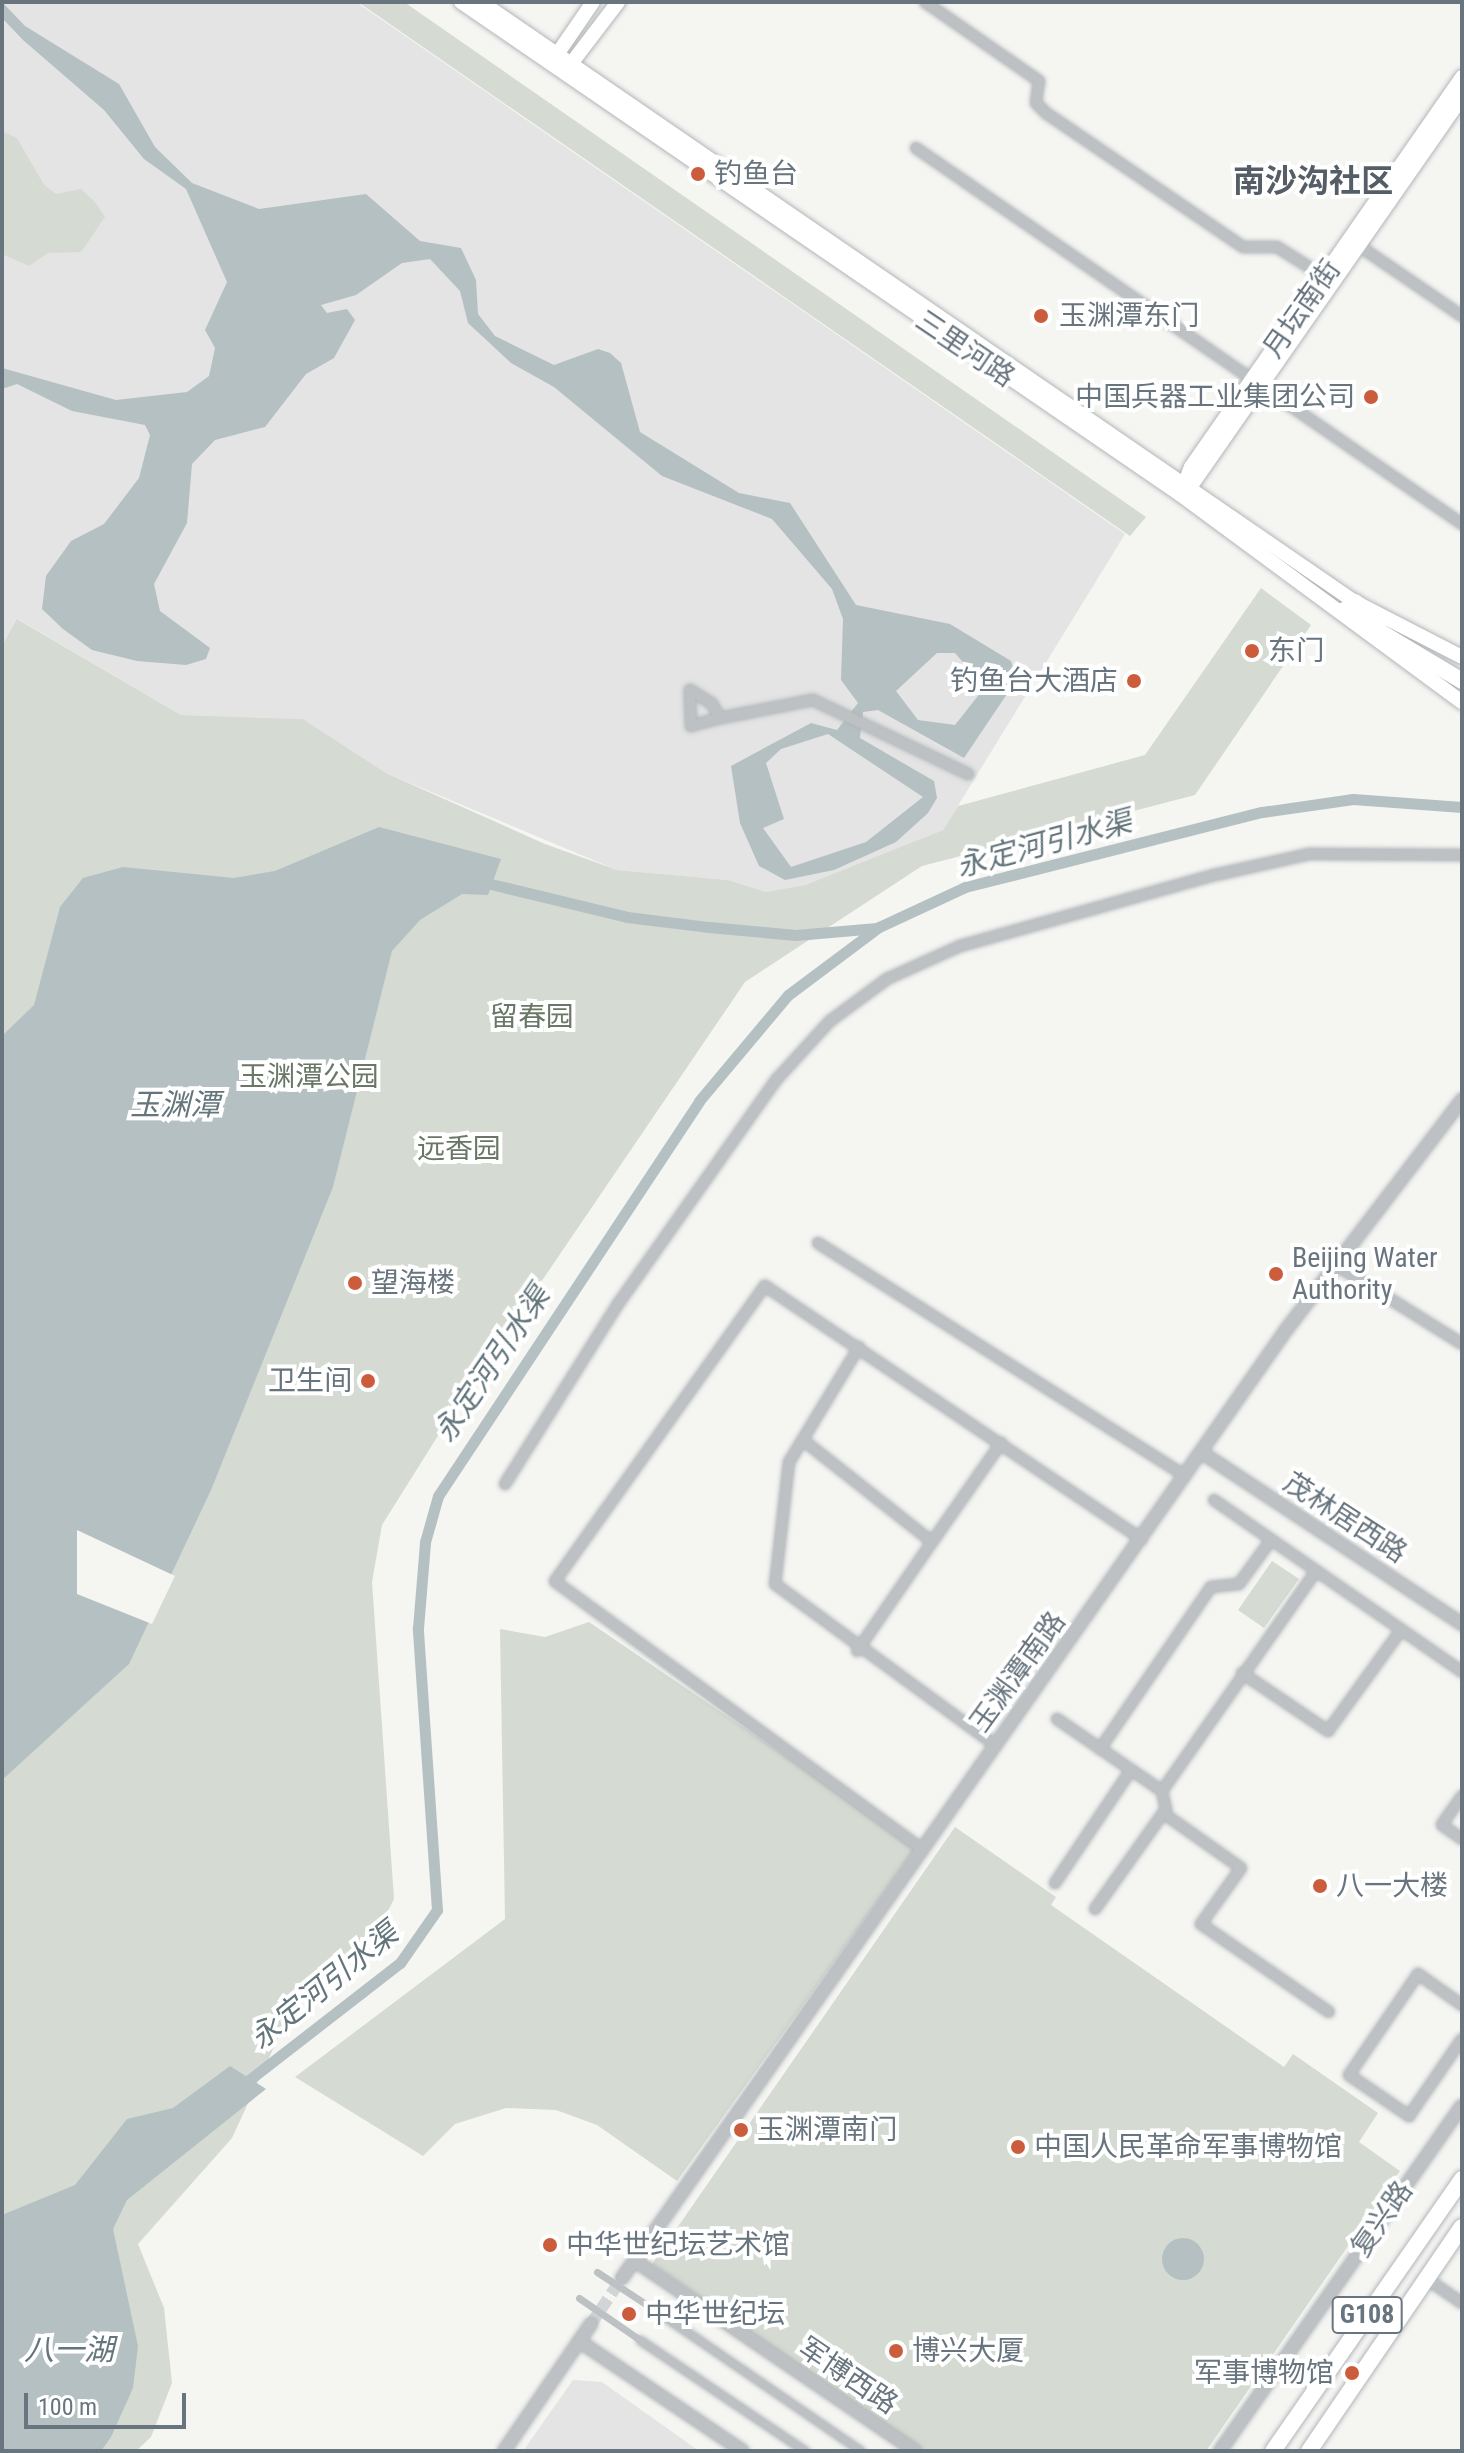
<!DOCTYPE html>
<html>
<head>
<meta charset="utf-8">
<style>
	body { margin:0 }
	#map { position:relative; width:1464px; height:2453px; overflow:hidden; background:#f5f5f2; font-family:"Roboto Condensed","Noto Sans SC",sans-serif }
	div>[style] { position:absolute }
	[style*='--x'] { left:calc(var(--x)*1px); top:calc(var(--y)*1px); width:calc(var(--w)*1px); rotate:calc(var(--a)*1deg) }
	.built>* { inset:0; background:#e3e4e3 }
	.green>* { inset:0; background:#d5dad2 }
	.water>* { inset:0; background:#b5c0c3 }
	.round { border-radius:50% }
	.pier>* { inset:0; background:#f5f5f2 }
	.canal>* { height:11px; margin:-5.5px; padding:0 5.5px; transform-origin:5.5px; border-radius:5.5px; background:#b5c0c3 }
	.tertiary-tunnel>* { height:12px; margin-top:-6px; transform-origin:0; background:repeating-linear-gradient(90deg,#d2d5d5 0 12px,transparent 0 18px) }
	.roads { filter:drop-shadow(0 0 2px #b2b6ba) drop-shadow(0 0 2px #b2b6ba) }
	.pedestrian>* { height:7px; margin:-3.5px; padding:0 3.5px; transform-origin:3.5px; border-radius:3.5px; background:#bdc1c3 }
	.minor>* { height:10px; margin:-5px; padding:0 5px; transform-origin:5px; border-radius:5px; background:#bdc1c3 }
	.tertiary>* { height:12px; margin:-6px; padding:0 6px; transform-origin:6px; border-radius:6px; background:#bdc1c3 }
	.secondary>* { height:14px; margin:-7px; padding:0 7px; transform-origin:7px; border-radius:7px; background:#fff }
	.primary>* { height:16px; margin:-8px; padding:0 8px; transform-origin:8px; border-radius:8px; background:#fff }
	.trunk>* { height:16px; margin:-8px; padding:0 8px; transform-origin:8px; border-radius:8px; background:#fff }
	.pedestrian-bridge>* { height:7px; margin:-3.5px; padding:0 3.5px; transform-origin:3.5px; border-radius:3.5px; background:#bdc1c3 }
	.dots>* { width:22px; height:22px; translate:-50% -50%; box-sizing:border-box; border:4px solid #fff; border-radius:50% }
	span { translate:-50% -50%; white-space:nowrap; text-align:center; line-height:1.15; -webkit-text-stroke:8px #fff; paint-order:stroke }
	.shield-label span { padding:2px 6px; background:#fff; border:2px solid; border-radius:6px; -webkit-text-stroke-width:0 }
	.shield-label { font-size:26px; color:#68757f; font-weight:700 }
	.poi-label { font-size:28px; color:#68757f }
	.left { translate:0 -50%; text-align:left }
	.right { translate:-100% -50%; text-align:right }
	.street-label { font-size:28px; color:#68757f }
	.park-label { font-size:28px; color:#6a7766 }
	.water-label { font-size:30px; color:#64767c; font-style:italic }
	.quarter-label { font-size:32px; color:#555e66; font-weight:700 }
	.frame { position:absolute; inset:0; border:4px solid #68757f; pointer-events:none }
	.scale { position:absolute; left:24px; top:2393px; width:162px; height:36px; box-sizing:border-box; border:4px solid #68757f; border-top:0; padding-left:10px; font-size:24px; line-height:28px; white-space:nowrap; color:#68757f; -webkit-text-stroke:6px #fff; paint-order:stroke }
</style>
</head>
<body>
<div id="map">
	<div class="built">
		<i style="clip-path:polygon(2px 2px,356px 2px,1125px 534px,943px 830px,805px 885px,766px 892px,728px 880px,617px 870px,386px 773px,303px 719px,181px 715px,18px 619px,2px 646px)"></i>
		<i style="clip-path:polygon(573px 2380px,602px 2382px,699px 2451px,523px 2451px)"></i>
	</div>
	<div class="green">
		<i style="clip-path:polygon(358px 2px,404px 2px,1146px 517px,1130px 536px)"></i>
		<i style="clip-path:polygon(2px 131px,17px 138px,44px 185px,56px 194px,81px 189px,95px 202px,105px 217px,81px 252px,48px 253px,29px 266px,2px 254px)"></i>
		<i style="clip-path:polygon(1261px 588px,1311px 625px,1195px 795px,922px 866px,745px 982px,454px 1410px,382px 1525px,372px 1582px,394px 1899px,371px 1945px,292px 2008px,232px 2138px,138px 2244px,164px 2308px,172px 2383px,151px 2437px,136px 2451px,2px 2451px,2px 646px,17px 619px,181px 715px,303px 719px,386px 773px,545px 844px,617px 870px,728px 880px,766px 892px,805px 885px,943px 830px,958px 806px,1145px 755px)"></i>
		<i style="clip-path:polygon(1272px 1561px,1299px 1579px,1264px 1628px,1238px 1610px)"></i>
		<i style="clip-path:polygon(589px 1622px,917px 1846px,677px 2181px,597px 2125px,556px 2110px,506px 2108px,455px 2124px,423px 2156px,295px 2077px,505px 1919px,500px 1629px,545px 1637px)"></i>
		<i style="clip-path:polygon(955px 1827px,1056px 1897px,1051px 1905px,1284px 2067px,1293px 2054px,1378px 2113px,1359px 2142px,1400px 2171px,1206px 2451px,921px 2451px,652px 2264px)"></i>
	</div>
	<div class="water">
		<i style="clip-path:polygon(evenodd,2px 2px,25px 26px,119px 84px,155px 147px,192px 183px,259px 209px,366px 194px,420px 241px,461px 248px,476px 280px,478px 314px,495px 336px,554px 365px,598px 349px,610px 353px,621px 363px,640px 432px,739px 493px,790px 503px,856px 605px,950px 624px,1011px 661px,1017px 679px,964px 758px,878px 710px,863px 712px,860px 738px,934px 781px,937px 798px,928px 813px,896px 842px,834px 870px,785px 880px,759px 866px,740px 823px,731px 766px,811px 723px,837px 730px,858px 703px,841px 680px,843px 619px,832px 589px,772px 519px,662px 476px,554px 387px,511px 363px,468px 323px,460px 291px,430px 259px,402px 263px,356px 295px,321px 305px,327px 313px,347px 309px,355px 320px,334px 358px,306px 374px,265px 427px,215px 440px,192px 464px,187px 523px,154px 584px,160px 611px,210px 648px,206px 659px,186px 665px,137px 661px,92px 650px,63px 629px,42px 609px,46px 576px,71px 541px,104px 524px,139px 478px,150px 435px,145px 425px,72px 411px,17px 384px,2px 389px,2px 368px,116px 400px,187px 392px,209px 376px,215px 348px,205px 330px,227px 282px,186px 189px,144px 159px,104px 110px,23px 40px,2px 18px,2px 2px,937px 653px,955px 653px,979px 681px,981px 692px,955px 725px,918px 720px,896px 691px,937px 653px,2px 2px,828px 734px,923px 797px,866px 842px,791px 867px,763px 828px,784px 819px,766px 763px,781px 749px,828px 734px)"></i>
		<i style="clip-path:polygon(379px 827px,501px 859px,488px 895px,462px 894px,420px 920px,392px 951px,333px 1187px,211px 1490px,129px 1664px,2px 1780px,2px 1036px,34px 1005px,60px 907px,83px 878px,123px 867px,234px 878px,275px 871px)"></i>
		<i style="clip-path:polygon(230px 2066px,266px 2089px,127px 2200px,113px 2229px,138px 2346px,133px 2388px,111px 2437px,101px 2451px,2px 2451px,2px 2215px,75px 2185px,127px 2119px,173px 2108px)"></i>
		<i class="round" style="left:1162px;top:2238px;width:42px;height:42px"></i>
	</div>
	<div class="pier">
		<i style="clip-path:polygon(77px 1530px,175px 1576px,152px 1624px,77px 1594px)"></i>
	</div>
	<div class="canal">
		<i style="--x:491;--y:884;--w:140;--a:13.6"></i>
		<i style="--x:627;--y:917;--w:83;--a:7"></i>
		<i style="--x:709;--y:927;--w:87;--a:5.3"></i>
		<i style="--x:796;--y:935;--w:81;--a:-4.9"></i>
		<i style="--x:240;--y:2087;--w:202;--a:-37.8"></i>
		<i style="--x:400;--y:1963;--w:65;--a:-55.1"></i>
		<i style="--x:437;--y:1910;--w:283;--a:-93.9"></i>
		<i style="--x:418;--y:1628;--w:86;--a:-85.3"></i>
		<i style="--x:425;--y:1542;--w:48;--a:-74.2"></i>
		<i style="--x:438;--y:1496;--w:473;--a:-56.5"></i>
		<i style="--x:699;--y:1101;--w:138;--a:-50"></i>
		<i style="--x:788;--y:995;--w:114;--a:-36.8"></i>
		<i style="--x:879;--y:927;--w:95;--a:-24.9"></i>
		<i style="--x:965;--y:887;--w:306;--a:-14.2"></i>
		<i style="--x:1262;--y:812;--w:92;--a:-8.1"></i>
		<i style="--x:1353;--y:799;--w:109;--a:4.2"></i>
	</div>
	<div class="tertiary-tunnel">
		<i style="--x:591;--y:2324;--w:55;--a:-56"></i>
	</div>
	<div class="roads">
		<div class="pedestrian">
			<i style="--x:658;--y:2312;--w:246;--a:34.4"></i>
			<i style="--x:640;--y:2340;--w:199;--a:33.9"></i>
		</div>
		<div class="minor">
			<i style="--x:925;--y:2;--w:139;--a:34.7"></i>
			<i style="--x:1039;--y:81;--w:22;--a:98"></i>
			<i style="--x:1036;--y:103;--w:14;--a:45"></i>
			<i style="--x:1046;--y:113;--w:238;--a:34.2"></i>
			<i style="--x:1243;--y:247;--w:34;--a:0"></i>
			<i style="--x:1277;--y:247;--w:57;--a:32"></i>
			<i style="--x:916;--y:148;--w:663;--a:34.55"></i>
			<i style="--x:1355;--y:243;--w:130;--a:34.3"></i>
			<i style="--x:690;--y:690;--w:26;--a:32"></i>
			<i style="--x:712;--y:704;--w:16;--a:60"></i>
			<i style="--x:720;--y:718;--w:30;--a:165"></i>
			<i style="--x:691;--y:726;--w:36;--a:-92"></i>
			<i style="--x:720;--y:718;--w:95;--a:-11"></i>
			<i style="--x:813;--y:700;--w:172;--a:25.5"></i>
			<i style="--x:818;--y:1243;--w:435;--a:32.4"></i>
			<i style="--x:1339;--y:1267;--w:145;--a:32"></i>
			<i style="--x:859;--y:1347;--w:135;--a:121.3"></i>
			<i style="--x:789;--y:1462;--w:123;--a:96.5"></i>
			<i style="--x:775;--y:1584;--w:273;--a:36.2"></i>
			<i style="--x:803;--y:1440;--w:164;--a:38.3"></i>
			<i style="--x:932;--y:1542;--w:132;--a:124.5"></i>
			<i style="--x:505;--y:1484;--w:213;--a:-57.9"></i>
			<i style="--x:618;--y:1304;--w:276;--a:-54.8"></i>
			<i style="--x:777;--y:1079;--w:79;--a:-47.6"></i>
			<i style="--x:830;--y:1021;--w:71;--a:-36.4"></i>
			<i style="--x:887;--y:979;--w:80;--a:-24.3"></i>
			<i style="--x:960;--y:946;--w:265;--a:-15.6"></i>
			<i style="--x:1215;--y:875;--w:96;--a:-12.6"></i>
			<i style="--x:1309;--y:854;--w:153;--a:0.4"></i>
			<i style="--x:1214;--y:1500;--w:302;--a:34.7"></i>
			<i style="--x:932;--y:1542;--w:121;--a:-55.1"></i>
			<i style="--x:1242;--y:1673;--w:104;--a:34"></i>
			<i style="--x:1328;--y:1731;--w:125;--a:-54.1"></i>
			<i style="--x:1057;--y:1719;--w:127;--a:34.4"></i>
			<i style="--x:1162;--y:1791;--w:269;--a:-55"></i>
			<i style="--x:1100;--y:1749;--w:196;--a:-55.6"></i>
			<i style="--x:1211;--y:1587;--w:28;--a:-6"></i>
			<i style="--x:1239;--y:1584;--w:54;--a:-54"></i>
			<i style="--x:1462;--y:1796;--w:35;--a:125"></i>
			<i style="--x:1442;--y:1825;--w:24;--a:35"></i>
			<i style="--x:1163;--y:1813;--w:95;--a:35.2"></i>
			<i style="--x:1241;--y:1868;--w:69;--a:125.5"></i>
			<i style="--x:1201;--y:1924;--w:155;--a:34.5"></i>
			<i style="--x:922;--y:1849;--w:454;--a:-143.9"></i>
			<i style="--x:555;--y:1581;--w:362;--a:-54.6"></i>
			<i style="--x:765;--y:1286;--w:454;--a:33.9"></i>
			<i style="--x:1055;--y:1883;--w:136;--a:-56.1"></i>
			<i style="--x:1095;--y:1909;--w:123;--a:-54.6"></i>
			<i style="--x:1166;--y:1809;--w:18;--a:-103"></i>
			<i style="--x:1462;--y:2005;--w:54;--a:-144.8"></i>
			<i style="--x:1418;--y:1974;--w:122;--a:124.3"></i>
			<i style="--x:1349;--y:2075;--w:73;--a:34.3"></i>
			<i style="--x:1409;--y:2116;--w:93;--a:-55.5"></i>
			<i style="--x:1427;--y:2279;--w:42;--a:34.4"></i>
		</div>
		<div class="tertiary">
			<i style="--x:1201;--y:1452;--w:313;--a:33.4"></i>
			<i style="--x:634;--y:2260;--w:340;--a:34.2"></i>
			<i style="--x:622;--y:2278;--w:1157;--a:-54.99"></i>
			<i style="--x:1286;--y:1330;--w:290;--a:-52.6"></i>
			<i style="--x:579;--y:2341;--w:197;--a:33.9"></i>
			<i style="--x:504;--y:2451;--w:154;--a:-55.6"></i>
			<i style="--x:1220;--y:2451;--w:421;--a:-55"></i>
		</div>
		<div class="secondary">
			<i style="--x:461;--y:2;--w:873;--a:34.4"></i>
			<i style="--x:1181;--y:495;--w:349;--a:36.4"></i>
			<i style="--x:481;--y:2;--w:1060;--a:34.47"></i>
			<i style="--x:1355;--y:602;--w:120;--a:27.2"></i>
			<i style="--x:558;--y:53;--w:62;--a:-55.5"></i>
			<i style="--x:567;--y:69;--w:84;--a:-52.7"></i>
			<i style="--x:1181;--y:493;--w:28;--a:-69"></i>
			<i style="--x:1191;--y:467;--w:475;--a:-55.2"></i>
			<i style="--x:1186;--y:493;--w:483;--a:-55.1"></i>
		</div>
		<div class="primary">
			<i style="--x:1355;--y:602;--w:31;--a:38"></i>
			<i style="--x:1344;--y:610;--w:138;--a:31"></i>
		</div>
		<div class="trunk">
			<i style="--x:1273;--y:2451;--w:331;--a:-55.2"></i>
			<i style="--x:1309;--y:2451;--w:271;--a:-55.7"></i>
		</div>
	</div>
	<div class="pedestrian-bridge">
		<i style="--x:597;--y:2272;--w:73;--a:33.3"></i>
		<i style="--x:579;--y:2298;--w:74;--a:34.5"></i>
	</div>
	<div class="dots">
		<i style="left:698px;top:174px;background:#cb5d3c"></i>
		<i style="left:1041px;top:316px;background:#cb5d3c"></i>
		<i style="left:1371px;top:397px;background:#cb5d3c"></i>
		<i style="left:1252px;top:651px;background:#cb5d3c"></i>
		<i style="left:1134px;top:681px;background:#cb5d3c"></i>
		<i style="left:1276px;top:1274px;background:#cb5d3c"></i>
		<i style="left:355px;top:1283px;background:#cb5d3c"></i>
		<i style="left:368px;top:1381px;background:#cb5d3c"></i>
		<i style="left:1320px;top:1886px;background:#cb5d3c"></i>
		<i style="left:741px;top:2130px;background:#cb5d3c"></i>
		<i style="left:1018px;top:2147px;background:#cb5d3c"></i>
		<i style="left:550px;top:2245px;background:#cb5d3c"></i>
		<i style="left:629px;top:2314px;background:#cb5d3c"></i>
		<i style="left:896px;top:2351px;background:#cb5d3c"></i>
		<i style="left:1352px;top:2373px;background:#cb5d3c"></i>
	</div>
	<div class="shield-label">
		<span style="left:1367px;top:2315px">G108</span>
	</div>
	<div class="poi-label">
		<span class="left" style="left:714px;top:174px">钓鱼台</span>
		<span class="left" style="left:1059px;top:316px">玉渊潭东门</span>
		<span class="right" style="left:1355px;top:397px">中国兵器工业集团公司</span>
		<span class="left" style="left:1268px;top:651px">东门</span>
		<span class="right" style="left:1118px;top:681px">钓鱼台大酒店</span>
		<span class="left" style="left:1292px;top:1274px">Beijing Water<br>Authority</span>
		<span class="left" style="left:371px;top:1283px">望海楼</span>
		<span class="right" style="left:352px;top:1381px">卫生间</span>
		<span class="left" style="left:1336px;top:1886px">八一大楼</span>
		<span class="left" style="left:757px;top:2130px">玉渊潭南门</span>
		<span class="left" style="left:1034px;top:2147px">中国人民革命军事博物馆</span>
		<span class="left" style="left:566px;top:2245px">中华世纪坛艺术馆</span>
		<span class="left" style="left:645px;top:2314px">中华世纪坛</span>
		<span class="left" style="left:912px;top:2351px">博兴大厦</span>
		<span class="right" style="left:1334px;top:2373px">军事博物馆</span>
	</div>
	<div class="street-label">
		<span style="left:1302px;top:309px;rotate:-55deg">月坛南街</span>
		<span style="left:965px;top:349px;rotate:34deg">三里河路</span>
		<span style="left:1345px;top:1518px;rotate:33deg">茂林居西路</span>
		<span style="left:1018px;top:1672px;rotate:-54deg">玉渊潭南路</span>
		<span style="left:1382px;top:2219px;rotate:-55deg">复兴路</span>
		<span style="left:848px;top:2376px;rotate:34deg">军博西路</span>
	</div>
	<div class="park-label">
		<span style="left:532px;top:1017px">留春园</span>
		<span style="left:309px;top:1077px">玉渊潭公园</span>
		<span style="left:459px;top:1149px">远香园</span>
	</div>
	<div class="water-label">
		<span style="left:1044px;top:844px;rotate:-15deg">永定河引水渠</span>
		<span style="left:175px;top:1105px">玉渊潭</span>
		<span style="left:492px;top:1364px;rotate:-56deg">永定河引水渠</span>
		<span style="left:324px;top:1986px;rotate:-39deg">永定河引水渠</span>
		<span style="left:69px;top:2350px">八一湖</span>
	</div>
	<div class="quarter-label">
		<span style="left:1313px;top:181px">南沙沟社区</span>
	</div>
	<div class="frame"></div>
	<div class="scale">100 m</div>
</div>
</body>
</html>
